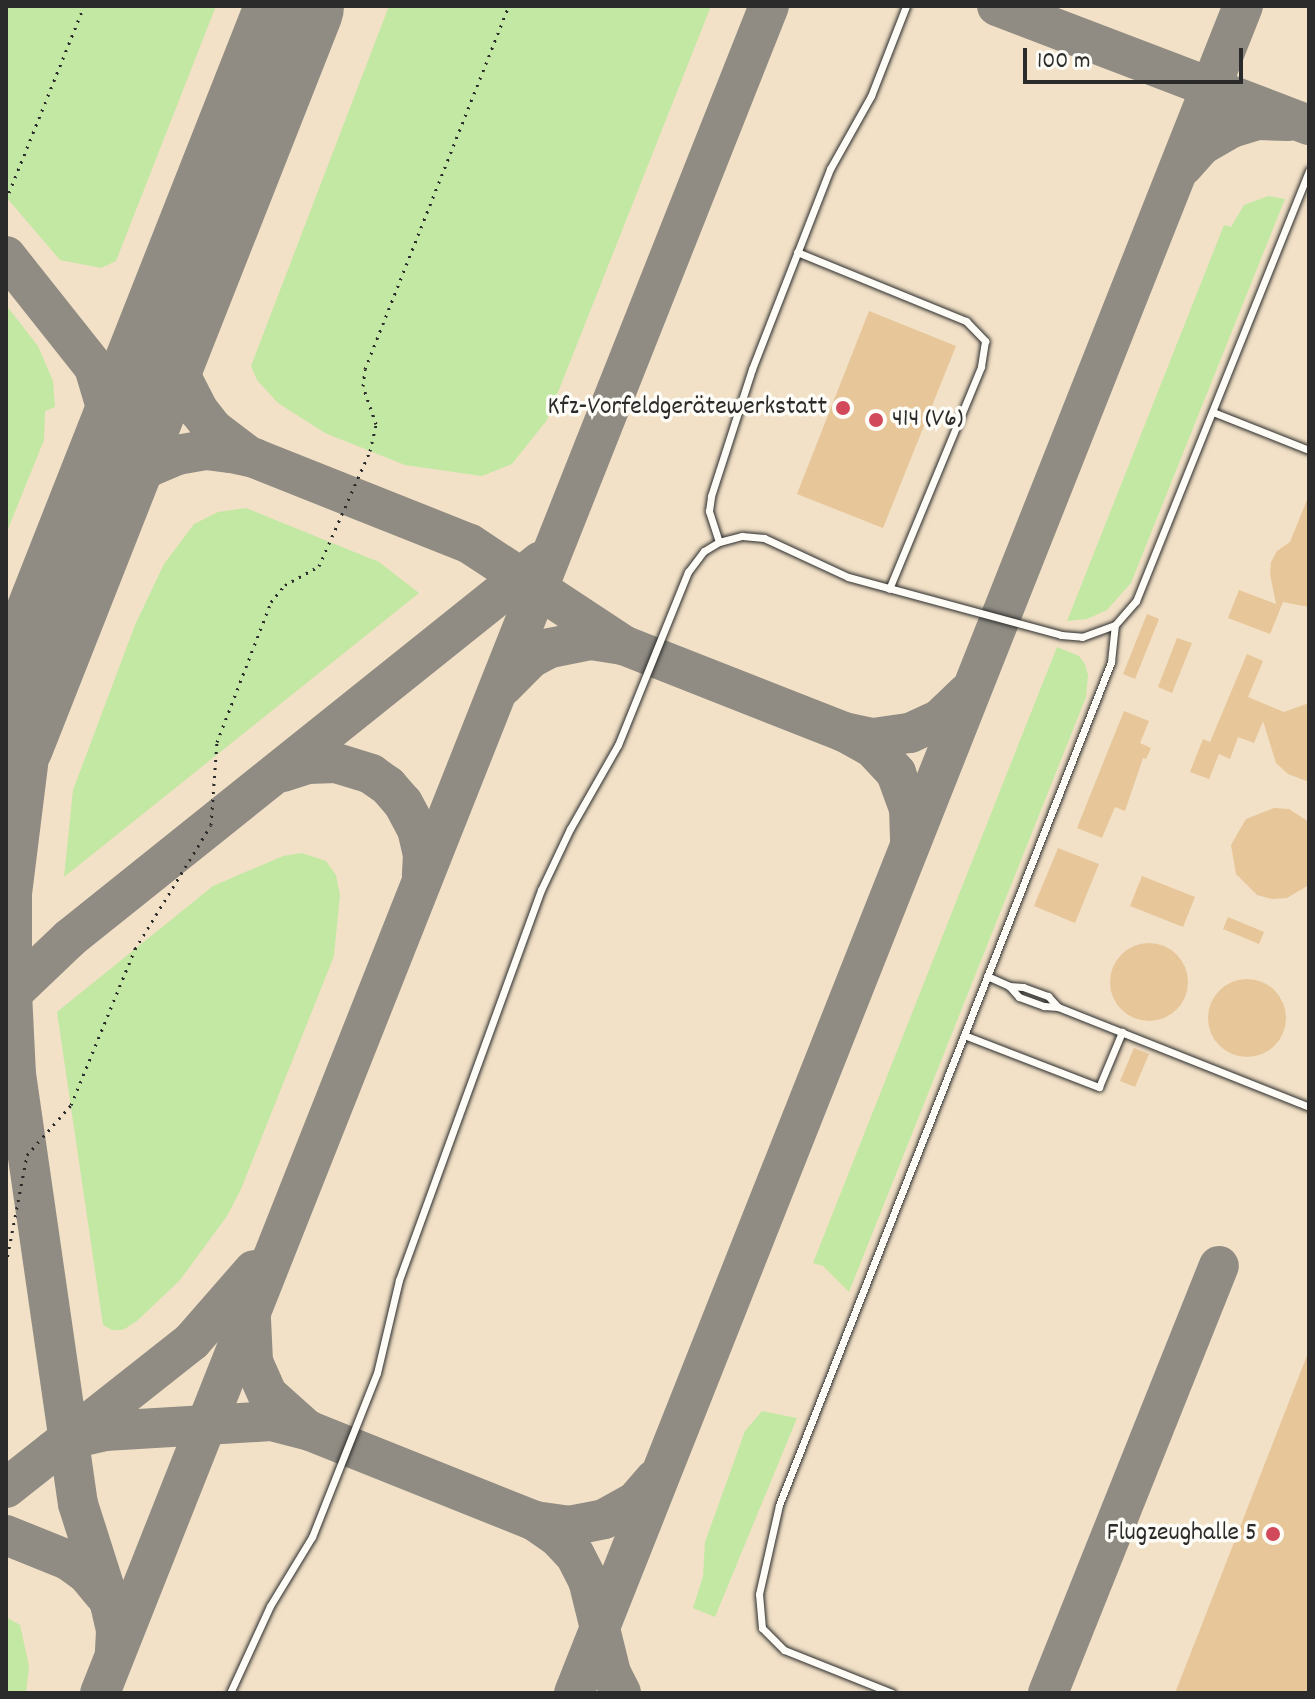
<!DOCTYPE html>
<html>
<head>
<meta charset="utf-8">
<style>
	body { margin:0 }
	#map { position:relative; width:1315px; height:1699px; overflow:hidden; background:#f6ecdb; font-family:Dekko,sans-serif }
	div>[style] { position:absolute }
	[style*='--x'] { left:calc(var(--x)*1px); top:calc(var(--y)*1px); width:calc(var(--w)*1px); rotate:calc(var(--a)*1deg) }
	.built>* { inset:0; background:#f2e1c7 }
	.green>* { inset:0; background:#c2e8a3 }
	.taxiway>* { height:40px; margin:-20px; padding:0 20px; transform-origin:20px; border-radius:20px; background:#908c83 }
	.runway>* { height:98px; margin:-49px; padding:0 49px; transform-origin:49px; border-radius:49px; background:#908c83 }
	.building>* { inset:0; background:#e7c699 }
	.round { border-radius:50% }
	.path>* { height:3px; margin-top:-1.5px; transform-origin:0; background:repeating-linear-gradient(90deg,#2b2b2b 0 2px,transparent 0 8px) }
	.roads { filter:drop-shadow(0 0 2px #2b2b2b) drop-shadow(0 0 2px #2b2b2b) }
	.service>* { height:7px; margin:-3.5px; padding:0 3.5px; transform-origin:3.5px; border-radius:3.5px; background:#fdfcf7 }
	.dots>* { width:22px; height:22px; translate:-50% -50%; box-sizing:border-box; border:4px solid #fdfcf7; border-radius:50% }
	span { translate:-50% -50%; white-space:nowrap; text-align:center; line-height:1.15; -webkit-text-stroke:7px #fdfcf7; paint-order:stroke }
	.poi-label { font-size:26px; color:#2b2b2b }
	.right { translate:-100% -50%; text-align:right }
	.left { translate:0 -50%; text-align:left }
	.frame { position:absolute; inset:0; border:8px solid #2b2b2b; pointer-events:none }
	.scale { position:absolute; left:1023px; top:48px; width:220px; height:36px; box-sizing:border-box; border:4px solid #2b2b2b; border-top:0; padding-left:10px; font-size:24px; line-height:28px; white-space:nowrap; color:#2b2b2b; -webkit-text-stroke:6px #fdfcf7; paint-order:stroke }
</style>
</head>
<body>
<div id="map">
	<div class="built">
		<i style="clip-path:polygon(6px 6px,1309px 6px,1309px 1693px,6px 1693px)"></i>
	</div>
	<div class="green">
		<i style="clip-path:polygon(6px 6px,216px 6px,116px 261px,101px 268px,60px 260px,6px 197px)"></i>
		<i style="clip-path:polygon(389px 6px,711px 6px,547px 420px,512px 464px,482px 476px,405px 465px,325px 433px,278px 403px,257px 380px,251px 366px)"></i>
		<i style="clip-path:polygon(1268px 196px,1285px 199px,1131px 583px,1107px 610px,1087px 619px,1067px 621px,1224px 225px,1231px 227px,1244px 205px)"></i>
		<i style="clip-path:polygon(6px 305px,38px 346px,53px 381px,55px 407px,45px 411px,44px 440px,6px 534px)"></i>
		<i style="clip-path:polygon(246px 508px,379px 562px,419px 593px,64px 877px,73px 790px,135px 625px,164px 564px,194px 524px,218px 512px)"></i>
		<i style="clip-path:polygon(1057px 647px,1079px 656px,1085px 664px,1088px 675px,1086px 697px,849px 1292px,823px 1266px,813px 1263px)"></i>
		<i style="clip-path:polygon(302px 853px,326px 861px,336px 875px,340px 895px,334px 956px,241px 1189px,227px 1216px,180px 1280px,137px 1321px,123px 1330px,112px 1330px,103px 1325px,57px 1012px,213px 886px,283px 856px)"></i>
		<i style="clip-path:polygon(762px 1411px,797px 1418px,715px 1617px,693px 1608px,703px 1576px,705px 1542px,745px 1431px)"></i>
		<i style="clip-path:polygon(6px 1617px,20px 1625px,29px 1666px,26px 1693px,6px 1693px)"></i>
	</div>
	<div class="taxiway">
		<i style="--x:997;--y:6;--w:334;--a:20.9"></i>
		<i style="--x:1183;--y:166;--w:28;--a:-48"></i>
		<i style="--x:1202;--y:145;--w:34;--a:-30"></i>
		<i style="--x:1231;--y:128;--w:28;--a:-17"></i>
		<i style="--x:1258;--y:120;--w:30;--a:2"></i>
		<i style="--x:6;--y:256;--w:142;--a:51.6"></i>
		<i style="--x:94;--y:367;--w:59;--a:73.4"></i>
		<i style="--x:111;--y:424;--w:36;--a:92"></i>
		<i style="--x:110;--y:460;--w:47;--a:103.4"></i>
		<i style="--x:193;--y:263;--w:71;--a:103.1"></i>
		<i style="--x:177;--y:332;--w:46;--a:83.8"></i>
		<i style="--x:182;--y:378;--w:37;--a:63"></i>
		<i style="--x:199;--y:411;--w:23;--a:52"></i>
		<i style="--x:213;--y:429;--w:46;--a:37.1"></i>
		<i style="--x:82;--y:544;--w:57;--a:-58"></i>
		<i style="--x:112;--y:496;--w:47;--a:-38.1"></i>
		<i style="--x:149;--y:467;--w:30;--a:-23"></i>
		<i style="--x:177;--y:455;--w:29;--a:-10"></i>
		<i style="--x:206;--y:450;--w:25;--a:7"></i>
		<i style="--x:231;--y:453;--w:24;--a:12"></i>
		<i style="--x:254;--y:458;--w:232;--a:21.7"></i>
		<i style="--x:470;--y:544;--w:183;--a:33.4"></i>
		<i style="--x:623;--y:645;--w:238;--a:21.5"></i>
		<i style="--x:844;--y:732;--w:30;--a:12"></i>
		<i style="--x:873;--y:738;--w:37;--a:-8"></i>
		<i style="--x:910;--y:733;--w:33;--a:-25"></i>
		<i style="--x:940;--y:719;--w:37;--a:-44"></i>
		<i style="--x:78;--y:558;--w:197;--a:104.1"></i>
		<i style="--x:30;--y:749;--w:146;--a:97.1"></i>
		<i style="--x:12;--y:894;--w:99;--a:90"></i>
		<i style="--x:12;--y:993;--w:81;--a:87.2"></i>
		<i style="--x:16;--y:1074;--w:434;--a:81.8"></i>
		<i style="--x:78;--y:1504;--w:105;--a:72.3"></i>
		<i style="--x:110;--y:1604;--w:28;--a:77"></i>
		<i style="--x:116;--y:1631;--w:22;--a:93"></i>
		<i style="--x:503;--y:686;--w:40;--a:-45"></i>
		<i style="--x:531;--y:658;--w:21;--a:-28"></i>
		<i style="--x:550;--y:648;--w:42;--a:-11"></i>
		<i style="--x:591;--y:640;--w:32;--a:9"></i>
		<i style="--x:848;--y:734;--w:29;--a:29"></i>
		<i style="--x:873;--y:748;--w:34;--a:47"></i>
		<i style="--x:896;--y:773;--w:38;--a:70"></i>
		<i style="--x:909;--y:809;--w:34;--a:88"></i>
		<i style="--x:283;--y:772;--w:26;--a:-18"></i>
		<i style="--x:308;--y:764;--w:28;--a:-2"></i>
		<i style="--x:336;--y:763;--w:37;--a:17"></i>
		<i style="--x:371;--y:774;--w:21;--a:35"></i>
		<i style="--x:388;--y:786;--w:23;--a:49"></i>
		<i style="--x:403;--y:803;--w:30;--a:62"></i>
		<i style="--x:417;--y:829;--w:26;--a:77"></i>
		<i style="--x:423;--y:854;--w:22;--a:93"></i>
		<i style="--x:6;--y:999;--w:88;--a:-43.6"></i>
		<i style="--x:70;--y:938;--w:603;--a:-38.67"></i>
		<i style="--x:251;--y:1319;--w:43;--a:87.3"></i>
		<i style="--x:253;--y:1362;--w:36;--a:66"></i>
		<i style="--x:268;--y:1395;--w:51;--a:41.8"></i>
		<i style="--x:53;--y:1451;--w:30;--a:-28"></i>
		<i style="--x:79;--y:1437;--w:27;--a:-13"></i>
		<i style="--x:105;--y:1431;--w:166;--a:-3.4"></i>
		<i style="--x:271;--y:1421;--w:40;--a:14.4"></i>
		<i style="--x:310;--y:1431;--w:242;--a:21.8"></i>
		<i style="--x:535;--y:1521;--w:28;--a:35"></i>
		<i style="--x:558;--y:1537;--w:25;--a:47"></i>
		<i style="--x:575;--y:1555;--w:28;--a:63"></i>
		<i style="--x:588;--y:1580;--w:96;--a:76.1"></i>
		<i style="--x:611;--y:1673;--w:22;--a:63"></i>
		<i style="--x:6;--y:1488;--w:237;--a:-38.3"></i>
		<i style="--x:192;--y:1341;--w:94;--a:-48.9"></i>
		<i style="--x:535;--y:1521;--w:34;--a:8"></i>
		<i style="--x:569;--y:1526;--w:36;--a:-11"></i>
		<i style="--x:604;--y:1519;--w:35;--a:-29"></i>
		<i style="--x:635;--y:1502;--w:30;--a:-49"></i>
		<i style="--x:6;--y:1535;--w:67;--a:22"></i>
		<i style="--x:68;--y:1560;--w:24;--a:36"></i>
		<i style="--x:87;--y:1574;--w:26;--a:50"></i>
		<i style="--x:100;--y:1693;--w:1815;--a:-68.37"></i>
		<i style="--x:574;--y:1693;--w:1815;--a:-68.37"></i>
		<i style="--x:1048;--y:1693;--w:460;--a:-68.2"></i>
	</div>
	<div class="runway">
		<i style="--x:6;--y:739;--w:788;--a:-68.48"></i>
	</div>
	<div class="building">
		<i style="clip-path:polygon(869px 311px,956px 346px,883px 528px,797px 494px)"></i>
		<i style="clip-path:polygon(1309px 495px,1309px 607px,1283px 602px,1270px 634px,1228px 618px,1239px 590px,1276px 604px,1270px 574px,1271px 562px,1277px 551px,1290px 542px)"></i>
		<i style="clip-path:polygon(1147px 614px,1159px 619px,1135px 679px,1123px 674px)"></i>
		<i style="clip-path:polygon(1177px 638px,1192px 643px,1172px 693px,1158px 687px)"></i>
		<i style="clip-path:polygon(1247px 654px,1263px 661px,1248px 697px,1284px 712px,1309px 703px,1309px 782px,1288px 774px,1276px 763px,1263px 721px,1254px 743px,1238px 737px,1230px 759px,1219px 754px,1209px 779px,1190px 772px,1203px 739px,1210px 742px)"></i>
		<i style="clip-path:polygon(1124px 711px,1149px 721px,1140px 743px,1151px 748px,1146px 759px,1143px 758px,1125px 811px,1115px 807px,1102px 838px,1077px 828px)"></i>
		<i style="clip-path:polygon(1274px 808px,1289px 809px,1309px 822px,1309px 885px,1287px 898px,1272px 899px,1257px 895px,1236px 874px,1231px 845px,1246px 819px)"></i>
		<i style="clip-path:polygon(1058px 848px,1099px 864px,1075px 923px,1034px 906px)"></i>
		<i style="clip-path:polygon(1142px 876px,1195px 897px,1183px 927px,1130px 906px)"></i>
		<i style="clip-path:polygon(1228px 917px,1264px 932px,1259px 944px,1223px 929px)"></i>
		<i class="round" style="left:1110px;top:943px;width:78px;height:78px"></i>
		<i class="round" style="left:1208px;top:979px;width:78px;height:78px"></i>
		<i style="clip-path:polygon(1134px 1048px,1149px 1054px,1135px 1087px,1120px 1081px)"></i>
		<i style="clip-path:polygon(1308px 1353px,1309px 1693px,1175px 1693px,1217px 1586px)"></i>
	</div>
	<div class="path">
		<i style="--x:6;--y:200;--w:209;--a:-68.1"></i>
		<i style="--x:6;--y:1264;--w:111;--a:-79.1"></i>
		<i style="--x:27;--y:1155;--w:67;--a:-48.7"></i>
		<i style="--x:71;--y:1105;--w:169;--a:-67.7"></i>
		<i style="--x:135;--y:949;--w:145;--a:-58.5"></i>
		<i style="--x:211;--y:825;--w:83;--a:-85.9"></i>
		<i style="--x:217;--y:742;--w:150;--a:-68.9"></i>
		<i style="--x:271;--y:602;--w:22;--a:-51"></i>
		<i style="--x:285;--y:585;--w:39;--a:-29"></i>
		<i style="--x:319;--y:566;--w:126;--a:-66.1"></i>
		<i style="--x:370;--y:451;--w:28;--a:-77"></i>
		<i style="--x:376;--y:424;--w:40;--a:-108.9"></i>
		<i style="--x:363;--y:386;--w:17;--a:-83"></i>
		<i style="--x:365;--y:369;--w:391;--a:-68.4"></i>
	</div>
	<div class="roads">
		<div class="service">
			<i style="--x:797;--y:252;--w:183;--a:22.2"></i>
			<i style="--x:966;--y:321;--w:28;--a:46"></i>
			<i style="--x:985;--y:341;--w:26;--a:99"></i>
			<i style="--x:981;--y:367;--w:240;--a:112.5"></i>
			<i style="--x:1213;--y:412;--w:103;--a:21.6"></i>
			<i style="--x:719;--y:542;--w:24;--a:-15"></i>
			<i style="--x:742;--y:536;--w:22;--a:5"></i>
			<i style="--x:764;--y:538;--w:93;--a:24.9"></i>
			<i style="--x:848;--y:577;--w:221;--a:15.2"></i>
			<i style="--x:1061;--y:635;--w:21;--a:5"></i>
			<i style="--x:1082;--y:637;--w:35;--a:-20"></i>
			<i style="--x:987;--y:976;--w:24;--a:24"></i>
			<i style="--x:1009;--y:986;--w:15;--a:48"></i>
			<i style="--x:1019;--y:997;--w:27;--a:20"></i>
			<i style="--x:1044;--y:1006;--w:14;--a:4"></i>
			<i style="--x:1058;--y:1007;--w:270;--a:21.7"></i>
			<i style="--x:1009;--y:986;--w:14;--a:4"></i>
			<i style="--x:1023;--y:987;--w:27;--a:20"></i>
			<i style="--x:1048;--y:996;--w:15;--a:48"></i>
			<i style="--x:964;--y:1035;--w:145;--a:21.1"></i>
			<i style="--x:1099;--y:1087;--w:60;--a:-67.3"></i>
			<i style="--x:230;--y:1693;--w:96;--a:-65.3"></i>
			<i style="--x:270;--y:1606;--w:81;--a:-58.7"></i>
			<i style="--x:312;--y:1537;--w:176;--a:-68.4"></i>
			<i style="--x:377;--y:1373;--w:96;--a:-76.7"></i>
			<i style="--x:399;--y:1280;--w:415;--a:-70"></i>
			<i style="--x:541;--y:890;--w:68;--a:-64.6"></i>
			<i style="--x:570;--y:829;--w:97;--a:-60.3"></i>
			<i style="--x:618;--y:745;--w:187;--a:-68"></i>
			<i style="--x:688;--y:572;--w:26;--a:-53"></i>
			<i style="--x:704;--y:551;--w:17;--a:-31"></i>
			<i style="--x:719;--y:542;--w:33;--a:-108"></i>
			<i style="--x:709;--y:511;--w:15;--a:-82"></i>
			<i style="--x:711;--y:496;--w:133;--a:-72.1"></i>
			<i style="--x:752;--y:369;--w:215;--a:-68.7"></i>
			<i style="--x:830;--y:169;--w:84;--a:-60.7"></i>
			<i style="--x:871;--y:96;--w:97;--a:-68.7"></i>
			<i style="--x:892;--y:1693;--w:116;--a:-158.3"></i>
			<i style="--x:784;--y:1650;--w:31;--a:-135"></i>
			<i style="--x:762;--y:1628;--w:34;--a:-95"></i>
			<i style="--x:759;--y:1594;--w:91;--a:-77.3"></i>
			<i style="--x:779;--y:1505;--w:906;--a:-68.5"></i>
			<i style="--x:1111;--y:662;--w:37;--a:-84"></i>
			<i style="--x:1115;--y:625;--w:32;--a:-49"></i>
			<i style="--x:1136;--y:601;--w:464;--a:-68.1"></i>
		</div>
	</div>
	<div class="dots">
		<i style="left:843px;top:408px;background:#d1495b"></i>
		<i style="left:876px;top:420px;background:#d1495b"></i>
		<i style="left:1273px;top:1534px;background:#d1495b"></i>
	</div>
	<div class="poi-label">
		<span class="right" style="left:827px;top:408px">Kfz-Vorfeldgerätewerkstatt</span>
		<span class="left" style="left:892px;top:420px">414 (V6)</span>
		<span class="right" style="left:1257px;top:1534px">Flugzeughalle 5</span>
	</div>
	<div class="frame"></div>
	<div class="scale">100 m</div>
</div>
</body>
</html>
